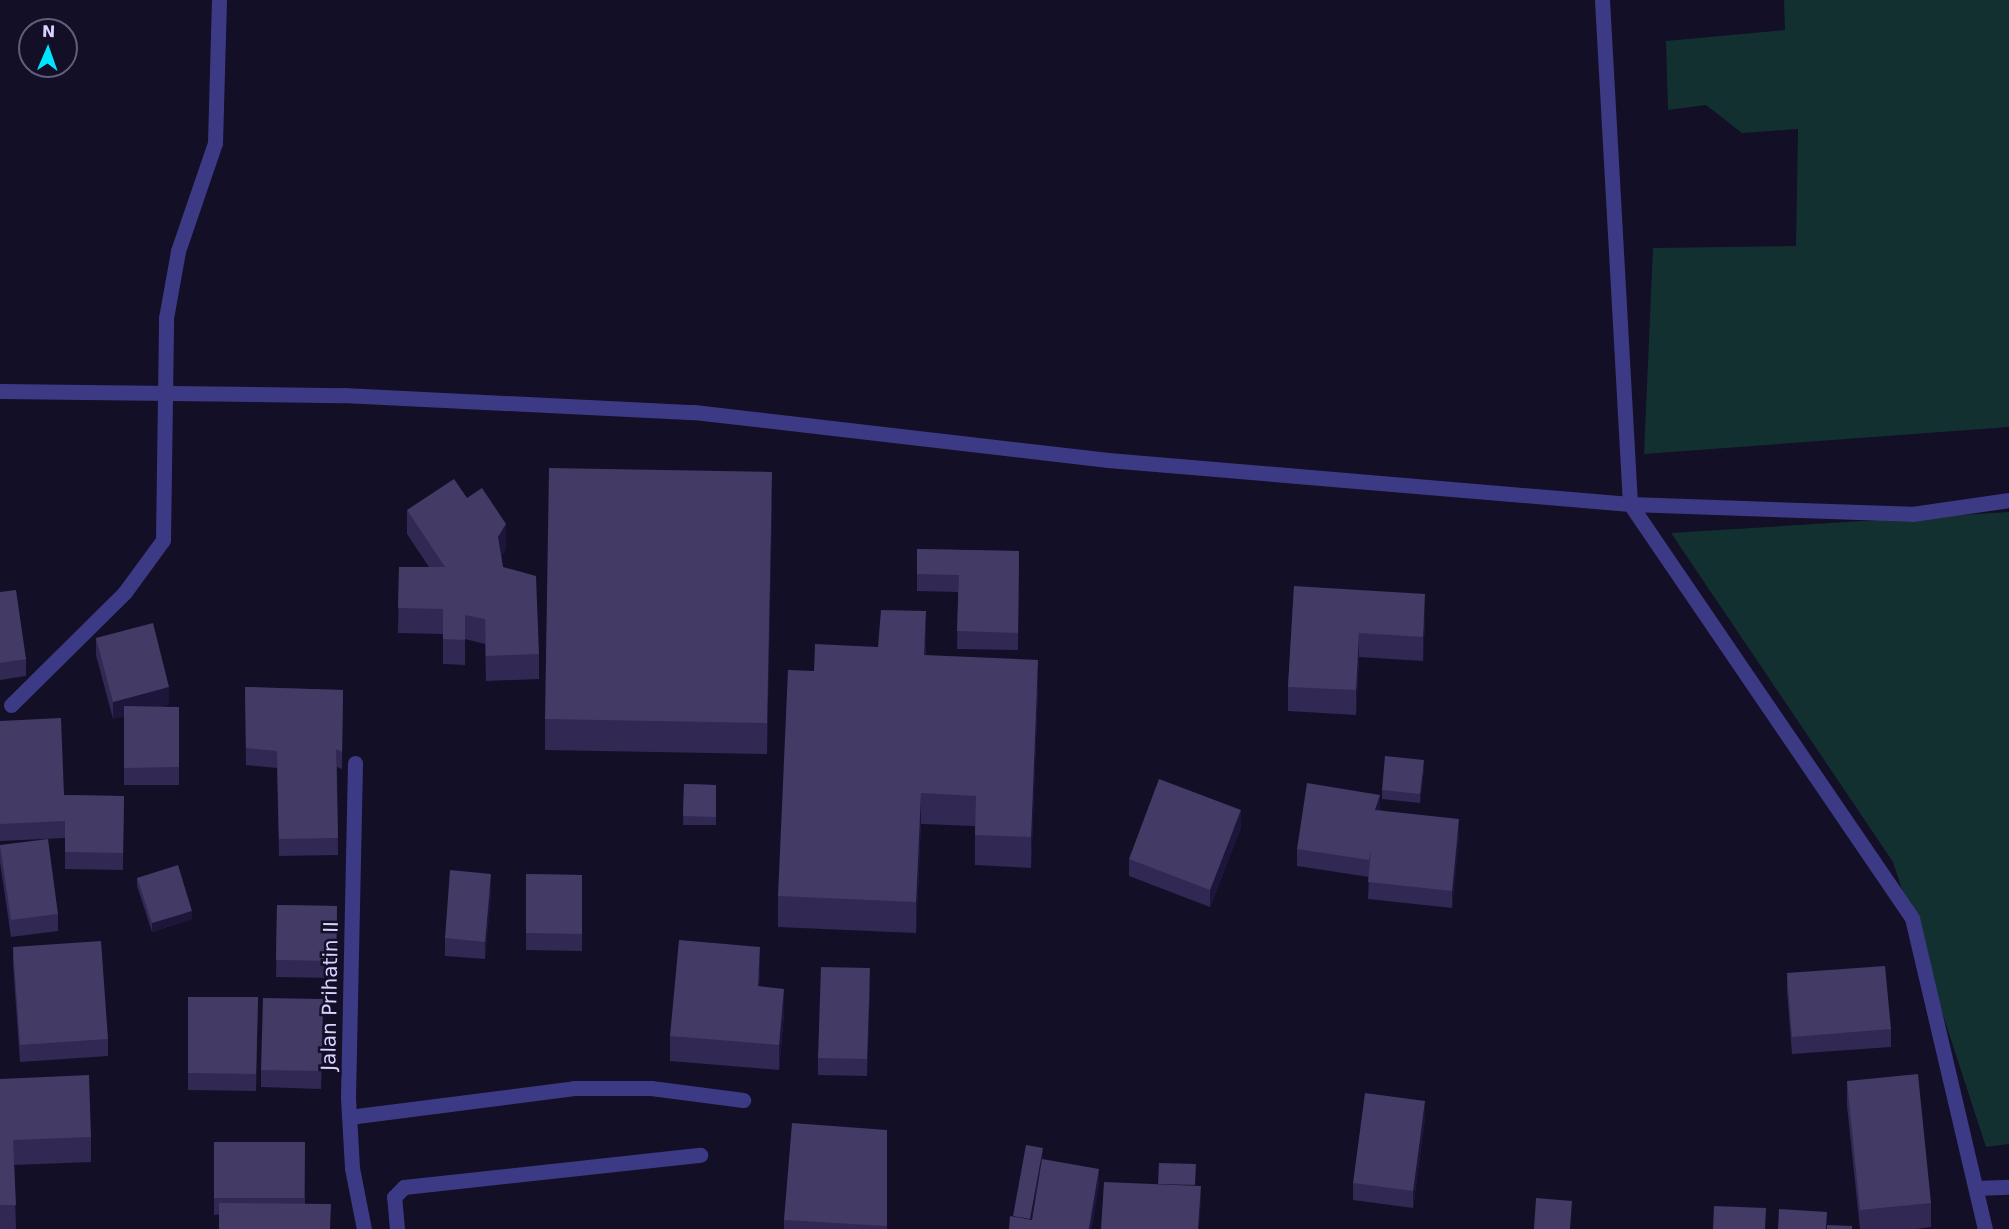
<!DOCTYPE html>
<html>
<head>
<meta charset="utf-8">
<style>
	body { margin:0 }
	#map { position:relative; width:2009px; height:1229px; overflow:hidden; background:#130f26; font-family:"DejaVu Sans",sans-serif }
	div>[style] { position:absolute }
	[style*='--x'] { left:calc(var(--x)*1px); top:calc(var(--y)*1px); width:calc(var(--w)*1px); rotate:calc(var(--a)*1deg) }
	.green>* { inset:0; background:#12302f }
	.street>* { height:15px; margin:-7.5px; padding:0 7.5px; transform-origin:7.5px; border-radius:7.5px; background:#3d3a85 }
	.wall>* { inset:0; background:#312854 }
	.shaded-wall>* { inset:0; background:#1d163a }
	.building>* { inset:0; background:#433a66 }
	span { translate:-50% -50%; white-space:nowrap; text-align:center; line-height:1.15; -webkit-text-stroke:5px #130f26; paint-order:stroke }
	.street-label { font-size:20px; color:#d9d4ff }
	.north { position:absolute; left:18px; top:18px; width:60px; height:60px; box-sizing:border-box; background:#130f26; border:2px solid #625e7d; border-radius:50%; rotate:2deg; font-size:16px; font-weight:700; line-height:24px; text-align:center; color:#d9d4ff }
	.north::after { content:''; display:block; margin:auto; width:21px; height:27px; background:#00e5ff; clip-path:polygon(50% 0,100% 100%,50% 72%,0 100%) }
</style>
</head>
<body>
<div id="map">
	<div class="green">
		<i style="clip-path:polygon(1784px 0,2009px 0,2009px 427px,1644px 454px,1653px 248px,1796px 246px,1798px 129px,1742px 133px,1706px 105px,1668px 110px,1666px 41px,1785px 30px)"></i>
		<i style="clip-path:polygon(2009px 512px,2009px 1144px,1986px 1147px,1893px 862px,1671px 533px)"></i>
	</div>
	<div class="street">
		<i style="--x:1602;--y:0;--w:505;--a:86.82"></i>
		<i style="--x:1630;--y:504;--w:501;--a:55.74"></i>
		<i style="--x:1912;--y:918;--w:319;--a:76.8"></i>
		<i style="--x:0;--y:391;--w:343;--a:0.7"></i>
		<i style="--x:343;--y:395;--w:351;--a:2.8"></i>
		<i style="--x:694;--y:412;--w:417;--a:6.6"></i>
		<i style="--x:1108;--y:460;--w:524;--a:4.82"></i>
		<i style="--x:1630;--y:504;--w:282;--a:2"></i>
		<i style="--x:1912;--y:514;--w:98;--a:-8.2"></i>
		<i style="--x:11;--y:705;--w:161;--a:-44.7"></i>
		<i style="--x:125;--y:592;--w:64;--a:-53.8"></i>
		<i style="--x:163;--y:540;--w:222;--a:-89.2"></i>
		<i style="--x:166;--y:318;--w:68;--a:-79.8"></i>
		<i style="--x:178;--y:251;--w:114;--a:-71.1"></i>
		<i style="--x:215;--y:143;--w:143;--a:-88.4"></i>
		<i style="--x:355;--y:763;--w:335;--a:91.2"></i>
		<i style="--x:348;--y:1098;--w:70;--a:86.7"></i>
		<i style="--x:352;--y:1168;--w:62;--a:78.9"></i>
		<i style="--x:349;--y:1117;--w:227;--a:-7.3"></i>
		<i style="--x:574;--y:1088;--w:77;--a:0"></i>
		<i style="--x:651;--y:1088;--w:93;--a:7.4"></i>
		<i style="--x:1976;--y:1188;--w:33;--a:-2"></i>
		<i style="--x:397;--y:1229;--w:32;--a:-95"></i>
		<i style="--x:394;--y:1197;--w:14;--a:-45"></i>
		<i style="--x:404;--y:1187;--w:298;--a:-6.2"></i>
	</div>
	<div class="wall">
		<i style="clip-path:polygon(467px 498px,506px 549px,501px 556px,503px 567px,539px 654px,539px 679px,486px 681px,485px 644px,465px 639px,465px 665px,443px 664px,443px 634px,398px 633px,399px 567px,429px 567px,407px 534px,407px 510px)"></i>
		<i style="clip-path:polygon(772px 503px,767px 754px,545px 750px,545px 719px)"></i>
		<i style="clip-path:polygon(917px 549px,1019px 551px,1018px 650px,957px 649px,958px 592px,917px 591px)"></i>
		<i style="clip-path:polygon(1294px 586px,1425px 618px,1423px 661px,1359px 657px,1356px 715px,1288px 711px,1288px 687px)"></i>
		<i style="clip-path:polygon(0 592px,26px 659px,26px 676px,0 680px)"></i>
		<i style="clip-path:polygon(96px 638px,169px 704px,158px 707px,179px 707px,179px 785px,124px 785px,124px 716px,113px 719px,96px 655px)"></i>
		<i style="clip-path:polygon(926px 642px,926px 655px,1038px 690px,1031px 868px,975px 865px,975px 826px,921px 824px,916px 933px,778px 927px,778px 896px,814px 671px,878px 647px)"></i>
		<i style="clip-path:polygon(245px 687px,343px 690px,342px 769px,337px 767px,338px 855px,279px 856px,277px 768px,246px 765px)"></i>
		<i style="clip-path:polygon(0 721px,64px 795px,124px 796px,123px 870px,65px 869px,65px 838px,0 841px)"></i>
		<i style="clip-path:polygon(1424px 769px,1420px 803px,1382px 799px,1382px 790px)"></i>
		<i style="clip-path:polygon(684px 784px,716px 785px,716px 825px,683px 825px)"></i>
		<i style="clip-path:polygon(1380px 810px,1459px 836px,1452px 908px,1368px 899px,1369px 877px,1297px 866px,1297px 849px)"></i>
		<i style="clip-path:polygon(1241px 827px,1210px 907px,1129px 876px,1129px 859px)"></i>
		<i style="clip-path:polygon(0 845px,58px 914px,58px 931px,11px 937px,0 862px)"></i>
		<i style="clip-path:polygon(526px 874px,582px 875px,582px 951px,526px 950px)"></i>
		<i style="clip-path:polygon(137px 878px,192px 919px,152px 932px,137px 886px)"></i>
		<i style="clip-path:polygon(491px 891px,485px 959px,445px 956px,445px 938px)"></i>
		<i style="clip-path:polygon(277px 905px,337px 906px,336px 978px,276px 977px)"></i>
		<i style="clip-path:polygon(13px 947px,108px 1039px,108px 1056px,20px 1062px,13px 964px)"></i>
		<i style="clip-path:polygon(760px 972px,759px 986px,784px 1013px,779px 1070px,670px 1061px,670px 1036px)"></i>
		<i style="clip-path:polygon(1787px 973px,1891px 1029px,1891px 1047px,1792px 1054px,1787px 991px)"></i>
		<i style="clip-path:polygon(870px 985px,867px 1076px,818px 1075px,818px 1058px)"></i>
		<i style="clip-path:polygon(188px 997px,258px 997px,256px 1091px,188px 1090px)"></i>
		<i style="clip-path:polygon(323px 1016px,321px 1089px,261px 1087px,261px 1070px)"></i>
		<i style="clip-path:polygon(0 1079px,91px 1137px,91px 1162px,14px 1165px,16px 1229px,0 1229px)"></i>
		<i style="clip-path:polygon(1847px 1081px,1931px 1203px,1931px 1227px,1916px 1229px,1860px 1229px,1847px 1106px)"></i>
		<i style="clip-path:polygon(1425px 1118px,1413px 1208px,1353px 1200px,1353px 1183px)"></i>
		<i style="clip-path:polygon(887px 1130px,887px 1229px,784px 1229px,784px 1220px)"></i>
		<i style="clip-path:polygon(214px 1142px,305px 1142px,305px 1204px,214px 1215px)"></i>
	</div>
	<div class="shaded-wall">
		<i style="clip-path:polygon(772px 472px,772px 503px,767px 754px,767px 723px)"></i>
		<i style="clip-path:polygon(506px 524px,506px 549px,498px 562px,498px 537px)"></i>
		<i style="clip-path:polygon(1425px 594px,1425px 618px,1423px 661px,1423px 637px)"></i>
		<i style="clip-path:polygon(926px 611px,926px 642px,924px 686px,924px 655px)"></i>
		<i style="clip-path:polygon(1359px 633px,1359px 657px,1356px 715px,1356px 690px)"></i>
		<i style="clip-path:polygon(1038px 660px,1038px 690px,1031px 868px,1031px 837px)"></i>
		<i style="clip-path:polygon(169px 687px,169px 704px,113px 719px,113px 702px)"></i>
		<i style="clip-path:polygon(1424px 760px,1424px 769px,1420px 803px,1420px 794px)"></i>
		<i style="clip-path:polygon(921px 793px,921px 824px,916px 933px,916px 902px)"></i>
		<i style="clip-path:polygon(1380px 795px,1380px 812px,1375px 810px)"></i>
		<i style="clip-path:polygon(1241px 810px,1241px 827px,1210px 907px,1210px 890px)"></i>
		<i style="clip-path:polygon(1459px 819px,1459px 836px,1452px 908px,1452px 891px)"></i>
		<i style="clip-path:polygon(491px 874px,491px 891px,485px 959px,485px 942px)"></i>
		<i style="clip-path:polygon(192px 911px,192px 919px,152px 932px,152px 923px)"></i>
		<i style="clip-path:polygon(760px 947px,760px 972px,758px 1011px,758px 986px)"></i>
		<i style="clip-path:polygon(870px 968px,870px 985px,867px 1076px,867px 1059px)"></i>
		<i style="clip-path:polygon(784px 989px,784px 1013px,779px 1070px,779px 1045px)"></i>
		<i style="clip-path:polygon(1425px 1101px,1425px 1118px,1413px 1208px,1413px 1191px)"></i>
		<i style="clip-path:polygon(1043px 1148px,1043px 1157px,1030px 1229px,1030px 1223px)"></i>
		<i style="clip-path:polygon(1099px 1169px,1099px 1186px,1092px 1229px,1089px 1229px)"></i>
		<i style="clip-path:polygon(1201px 1186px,1201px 1203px,1199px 1229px,1198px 1229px)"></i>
	</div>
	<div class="building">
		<i style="clip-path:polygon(549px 468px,772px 472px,767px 723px,545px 719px)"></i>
		<i style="clip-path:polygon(454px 479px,467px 498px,482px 488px,506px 524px,498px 537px,503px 567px,536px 576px,539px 654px,486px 656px,485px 619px,465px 615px,465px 640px,443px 639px,443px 609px,398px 608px,399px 567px,445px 567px,407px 510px)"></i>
		<i style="clip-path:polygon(917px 549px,1019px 551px,1018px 633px,957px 631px,959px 575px,917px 574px)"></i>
		<i style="clip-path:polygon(1294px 586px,1425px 594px,1423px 637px,1359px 633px,1356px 690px,1288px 687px)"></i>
		<i style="clip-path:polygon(16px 590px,26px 659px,0 663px,0 592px)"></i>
		<i style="clip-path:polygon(881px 610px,926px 611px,924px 655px,1038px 660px,1031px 837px,975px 835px,976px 796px,921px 793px,916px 902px,778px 896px,788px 670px,814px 671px,815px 644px,878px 647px)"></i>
		<i style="clip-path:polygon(153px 623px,169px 687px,113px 702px,96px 638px)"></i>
		<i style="clip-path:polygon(245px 687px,343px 690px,342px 752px,336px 749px,338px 838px,279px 839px,277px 751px,246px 748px)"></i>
		<i style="clip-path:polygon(124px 706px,179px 707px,179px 767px,124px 768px)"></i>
		<i style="clip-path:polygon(61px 718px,64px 795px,124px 796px,123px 853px,65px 852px,65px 821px,0 824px,0 721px)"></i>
		<i style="clip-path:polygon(1385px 756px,1424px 760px,1420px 794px,1382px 790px)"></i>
		<i style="clip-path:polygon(1159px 779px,1241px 810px,1210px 890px,1129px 859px)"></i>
		<i style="clip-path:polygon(1307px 783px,1380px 795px,1375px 810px,1459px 819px,1452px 891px,1368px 882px,1371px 851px,1369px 860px,1297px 849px)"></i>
		<i style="clip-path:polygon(684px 784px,716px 785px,716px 817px,683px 816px)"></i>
		<i style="clip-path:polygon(48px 839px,58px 914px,11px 920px,0 845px)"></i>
		<i style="clip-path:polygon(178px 865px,192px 911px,152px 923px,137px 878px)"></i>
		<i style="clip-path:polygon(450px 870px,491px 874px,485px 942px,445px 938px)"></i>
		<i style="clip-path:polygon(526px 874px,582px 875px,582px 934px,526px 933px)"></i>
		<i style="clip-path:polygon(277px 905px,337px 906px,336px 961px,276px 960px)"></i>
		<i style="clip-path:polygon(679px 940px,760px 947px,758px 986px,784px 989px,779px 1045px,670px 1036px)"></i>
		<i style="clip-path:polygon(101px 941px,108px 1039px,20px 1045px,13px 947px)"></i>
		<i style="clip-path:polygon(1885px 966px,1891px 1029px,1792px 1037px,1787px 973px)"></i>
		<i style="clip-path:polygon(821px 967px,870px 968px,867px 1059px,818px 1058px)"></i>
		<i style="clip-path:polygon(188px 997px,258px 997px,256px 1074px,188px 1073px)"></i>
		<i style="clip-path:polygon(263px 998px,323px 999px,321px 1071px,261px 1070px)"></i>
		<i style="clip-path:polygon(1918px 1074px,1931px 1203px,1860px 1210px,1847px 1081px)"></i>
		<i style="clip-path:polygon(89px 1075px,91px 1137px,13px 1140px,16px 1205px,0 1205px,0 1079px)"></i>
		<i style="clip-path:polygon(1365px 1093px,1425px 1101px,1413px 1191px,1353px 1183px)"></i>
		<i style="clip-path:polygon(792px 1123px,887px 1130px,887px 1226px,784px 1220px)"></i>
		<i style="clip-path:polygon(214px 1142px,305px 1142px,304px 1198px,214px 1198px)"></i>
		<i style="clip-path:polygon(1026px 1145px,1043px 1148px,1030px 1219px,1013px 1216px)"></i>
		<i style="clip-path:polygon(1042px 1159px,1099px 1169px,1089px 1229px,1009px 1229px,1010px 1216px,1032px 1220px)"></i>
		<i style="clip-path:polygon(1159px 1163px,1196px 1164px,1195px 1185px,1158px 1184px)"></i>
		<i style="clip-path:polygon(1104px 1182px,1201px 1186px,1198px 1229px,1101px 1229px)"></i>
		<i style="clip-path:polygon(1536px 1198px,1572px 1201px,1570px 1229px,1534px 1229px)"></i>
		<i style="clip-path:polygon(219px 1203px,331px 1204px,330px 1229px,219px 1229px)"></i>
		<i style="clip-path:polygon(1714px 1206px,1766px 1208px,1765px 1229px,1713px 1229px)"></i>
		<i style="clip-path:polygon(1779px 1209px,1827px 1212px,1826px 1229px,1778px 1229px)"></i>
		<i style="clip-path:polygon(1827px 1225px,1852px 1226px,1852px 1229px,1827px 1229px)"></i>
	</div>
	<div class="street-label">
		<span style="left:330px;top:996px;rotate:-89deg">Jalan Prihatin II</span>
	</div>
	<div class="north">N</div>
</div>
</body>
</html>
